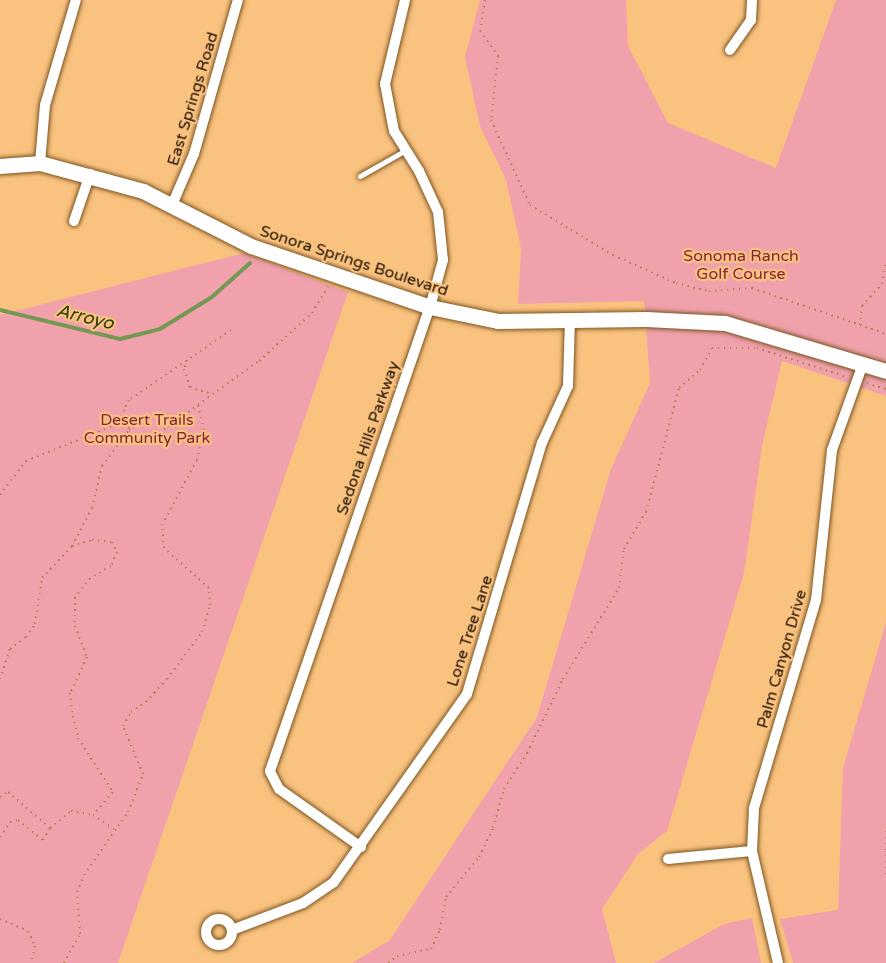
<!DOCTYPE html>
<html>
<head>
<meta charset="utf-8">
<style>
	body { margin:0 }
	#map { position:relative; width:886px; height:963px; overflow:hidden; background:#fac27f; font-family:"Varela Round",sans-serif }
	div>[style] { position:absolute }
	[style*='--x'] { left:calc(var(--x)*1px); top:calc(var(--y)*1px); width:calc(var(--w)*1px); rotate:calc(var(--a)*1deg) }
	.green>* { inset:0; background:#f1a1ac }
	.stream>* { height:4px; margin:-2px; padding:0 2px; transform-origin:2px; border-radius:2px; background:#749851 }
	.path>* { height:2px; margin-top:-1px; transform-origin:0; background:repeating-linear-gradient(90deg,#ad8353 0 1.5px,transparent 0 6px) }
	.roads { filter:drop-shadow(0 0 2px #7c5521) drop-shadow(0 0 2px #7c5521) }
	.lane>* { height:5px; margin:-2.5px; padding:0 2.5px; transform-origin:2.5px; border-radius:2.5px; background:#fff }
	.street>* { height:10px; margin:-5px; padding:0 5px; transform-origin:5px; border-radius:5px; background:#fff }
	.street>.ring { margin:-5px; padding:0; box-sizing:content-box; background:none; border:10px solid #fff; border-radius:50% }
	.secondary>* { height:15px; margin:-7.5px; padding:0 7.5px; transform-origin:7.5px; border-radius:7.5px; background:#fff }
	span { translate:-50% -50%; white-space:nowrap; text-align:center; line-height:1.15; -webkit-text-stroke:4.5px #fac27f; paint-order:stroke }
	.street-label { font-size:16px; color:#1e0e00 }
	.park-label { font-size:16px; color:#87223b }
	.water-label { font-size:18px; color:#243b05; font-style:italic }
</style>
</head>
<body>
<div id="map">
	<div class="green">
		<i style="clip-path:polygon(480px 0,626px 0,628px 46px,668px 123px,776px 168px,836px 0,886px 0,886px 396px,782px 361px,762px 446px,744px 573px,667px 831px,637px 855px,602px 909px,616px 963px,352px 963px,390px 940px,537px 717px,611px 469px,650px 383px,644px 301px,518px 304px,521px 248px,506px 180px,480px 126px,465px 57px)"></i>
		<i style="clip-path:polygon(244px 253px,348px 292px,118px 963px,0 963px,0 315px)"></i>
		<i style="clip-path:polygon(886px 622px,886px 963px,793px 963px,780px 919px,838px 910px,843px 768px)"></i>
		<i style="clip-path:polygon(752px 918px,761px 963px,654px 963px,724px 924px)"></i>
	</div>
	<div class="stream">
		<i style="--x:0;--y:310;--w:123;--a:13.6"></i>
		<i style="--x:120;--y:339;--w:41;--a:-14"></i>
		<i style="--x:160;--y:329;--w:61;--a:-31.6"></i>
		<i style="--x:212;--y:297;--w:51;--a:-41.8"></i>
	</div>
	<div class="path">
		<i style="--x:485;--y:0;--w:31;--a:99"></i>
		<i style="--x:480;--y:31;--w:31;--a:54"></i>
		<i style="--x:498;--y:56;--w:64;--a:96.2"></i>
		<i style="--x:491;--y:120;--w:94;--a:65.4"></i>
		<i style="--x:530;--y:205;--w:97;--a:31.1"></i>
		<i style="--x:613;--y:255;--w:69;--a:24"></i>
		<i style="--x:676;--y:283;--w:34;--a:14"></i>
		<i style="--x:709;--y:291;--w:43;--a:-4"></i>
		<i style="--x:752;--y:288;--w:142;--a:18.9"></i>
		<i style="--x:860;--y:325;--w:19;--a:-84"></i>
		<i style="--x:862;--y:306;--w:30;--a:-48"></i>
		<i style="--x:882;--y:284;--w:22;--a:-80"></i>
		<i style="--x:231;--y:330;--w:124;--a:145.5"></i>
		<i style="--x:129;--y:400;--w:11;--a:117"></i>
		<i style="--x:124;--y:410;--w:21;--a:76"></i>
		<i style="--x:129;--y:430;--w:11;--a:34"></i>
		<i style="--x:138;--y:436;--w:21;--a:-8"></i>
		<i style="--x:159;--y:433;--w:123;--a:-35.8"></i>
		<i style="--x:259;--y:361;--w:72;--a:-42.2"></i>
		<i style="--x:312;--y:313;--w:31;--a:-59"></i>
		<i style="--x:187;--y:360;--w:9;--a:108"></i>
		<i style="--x:184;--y:369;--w:19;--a:72"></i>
		<i style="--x:190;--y:387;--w:22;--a:18"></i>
		<i style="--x:867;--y:383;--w:20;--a:18"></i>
		<i style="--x:0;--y:495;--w:43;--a:-52.6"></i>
		<i style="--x:26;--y:461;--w:107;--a:-22"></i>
		<i style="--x:72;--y:546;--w:21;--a:-17"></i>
		<i style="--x:92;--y:540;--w:20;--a:6"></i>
		<i style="--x:112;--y:542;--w:11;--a:63"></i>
		<i style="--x:117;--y:552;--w:15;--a:113"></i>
		<i style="--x:111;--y:566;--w:24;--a:150"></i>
		<i style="--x:90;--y:578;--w:24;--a:128"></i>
		<i style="--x:75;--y:597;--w:29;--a:90"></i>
		<i style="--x:75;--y:626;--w:33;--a:69"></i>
		<i style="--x:87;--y:657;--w:40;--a:115"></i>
		<i style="--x:70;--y:693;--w:23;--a:83"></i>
		<i style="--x:73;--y:716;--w:23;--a:77"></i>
		<i style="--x:78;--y:738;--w:64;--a:57.1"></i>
		<i style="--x:113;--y:792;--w:30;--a:131"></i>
		<i style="--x:0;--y:679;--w:32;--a:-72"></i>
		<i style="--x:10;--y:649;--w:20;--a:-37"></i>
		<i style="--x:26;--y:637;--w:16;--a:-55"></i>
		<i style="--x:35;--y:624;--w:47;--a:-81.3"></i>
		<i style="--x:42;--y:578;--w:44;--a:-46.8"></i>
		<i style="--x:72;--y:546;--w:43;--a:-62.2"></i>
		<i style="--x:92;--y:508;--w:43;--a:-76.6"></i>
		<i style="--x:102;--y:466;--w:45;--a:-53.1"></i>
		<i style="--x:0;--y:797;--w:9;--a:-32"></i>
		<i style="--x:8;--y:792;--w:55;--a:40.6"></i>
		<i style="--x:50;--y:828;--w:27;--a:-39"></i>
		<i style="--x:71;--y:811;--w:22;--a:10"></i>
		<i style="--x:93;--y:815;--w:25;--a:34"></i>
		<i style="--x:886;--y:831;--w:44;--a:90"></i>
		<i style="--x:0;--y:837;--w:18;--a:-56"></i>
		<i style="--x:10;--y:822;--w:8;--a:-14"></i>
		<i style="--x:18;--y:820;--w:32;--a:39"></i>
		<i style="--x:43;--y:840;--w:14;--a:-60"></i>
		<i style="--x:0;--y:919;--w:30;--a:23"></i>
		<i style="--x:28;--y:931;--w:17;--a:65"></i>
		<i style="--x:35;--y:946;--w:17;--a:103"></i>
		<i style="--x:64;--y:963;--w:33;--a:-61"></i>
		<i style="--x:80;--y:934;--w:42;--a:-94.1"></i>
		<i style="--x:77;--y:892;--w:18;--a:-68"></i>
		<i style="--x:84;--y:875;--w:77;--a:-55.1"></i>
		<i style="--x:128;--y:812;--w:41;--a:-68.5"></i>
		<i style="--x:143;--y:774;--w:52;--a:-112.6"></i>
		<i style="--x:123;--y:726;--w:16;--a:-60"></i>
		<i style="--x:131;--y:712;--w:18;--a:-34"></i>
		<i style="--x:146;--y:702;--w:31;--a:-48"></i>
		<i style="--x:167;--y:679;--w:59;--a:-53.3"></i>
		<i style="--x:202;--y:632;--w:28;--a:-73"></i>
		<i style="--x:210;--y:605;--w:17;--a:-93"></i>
		<i style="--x:209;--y:588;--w:60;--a:-138.4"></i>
		<i style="--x:164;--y:548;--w:23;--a:-95"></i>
		<i style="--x:162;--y:525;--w:74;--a:-61.7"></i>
		<i style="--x:197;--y:460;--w:31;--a:-77"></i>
		<i style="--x:204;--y:430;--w:26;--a:-103"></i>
		<i style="--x:388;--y:963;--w:11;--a:-38"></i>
		<i style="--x:397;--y:956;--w:35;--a:-12"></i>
		<i style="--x:431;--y:949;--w:21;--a:-65"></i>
		<i style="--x:440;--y:930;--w:34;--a:-80"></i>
		<i style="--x:446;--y:897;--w:52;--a:-50.5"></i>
		<i style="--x:479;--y:857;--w:32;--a:-64"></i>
		<i style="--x:493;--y:828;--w:41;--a:-74.2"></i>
		<i style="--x:504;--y:789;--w:43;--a:-57.4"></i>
		<i style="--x:527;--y:753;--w:82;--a:-64.1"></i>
		<i style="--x:563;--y:679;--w:107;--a:-58.4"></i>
		<i style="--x:619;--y:588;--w:39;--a:-83"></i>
		<i style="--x:624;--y:549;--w:43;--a:-59.3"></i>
		<i style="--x:646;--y:512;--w:128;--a:-75.1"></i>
		<i style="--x:679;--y:388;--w:28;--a:-41"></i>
		<i style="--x:700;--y:370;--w:25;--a:-61"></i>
		<i style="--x:712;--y:348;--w:45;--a:0"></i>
		<i style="--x:757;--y:348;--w:95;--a:17.9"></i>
	</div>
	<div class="roads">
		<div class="lane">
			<i style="--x:360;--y:176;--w:53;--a:-29.5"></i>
		</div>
		<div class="street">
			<i style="--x:730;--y:50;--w:37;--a:-55"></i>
			<i style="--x:751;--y:20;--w:20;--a:-87"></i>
			<i style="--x:40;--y:163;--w:58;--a:-85.1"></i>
			<i style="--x:45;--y:105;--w:109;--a:-73.6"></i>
			<i style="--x:172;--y:205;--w:56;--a:-66.7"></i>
			<i style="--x:194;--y:154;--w:160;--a:-74.1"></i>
			<i style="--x:74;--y:221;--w:50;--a:-71.2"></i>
			<i style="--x:361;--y:847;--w:100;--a:-144.7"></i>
			<i style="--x:279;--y:789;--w:20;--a:-117"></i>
			<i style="--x:270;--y:771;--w:491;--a:-71"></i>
			<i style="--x:430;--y:307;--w:49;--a:-74.5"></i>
			<i style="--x:443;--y:260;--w:48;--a:-95.9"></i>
			<i style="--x:438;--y:212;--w:45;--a:-114.9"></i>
			<i style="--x:419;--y:171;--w:47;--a:-122"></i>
			<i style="--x:394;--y:131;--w:48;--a:-100.8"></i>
			<i style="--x:385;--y:84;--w:86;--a:-76.6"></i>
			<i style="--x:668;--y:859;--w:84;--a:-5.4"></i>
			<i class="ring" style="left:206px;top:919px;width:16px;height:16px"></i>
			<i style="--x:232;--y:930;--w:76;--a:-20.8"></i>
			<i style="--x:303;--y:903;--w:37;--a:-34"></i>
			<i style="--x:334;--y:882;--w:230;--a:-54.7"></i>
			<i style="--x:467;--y:694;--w:262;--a:-73.4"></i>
			<i style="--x:542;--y:443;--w:63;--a:-65.5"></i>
			<i style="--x:568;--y:386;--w:67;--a:-88.3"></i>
			<i style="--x:778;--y:963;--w:115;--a:-103.1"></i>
			<i style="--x:752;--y:851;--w:43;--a:-87.3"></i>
			<i style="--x:754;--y:808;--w:217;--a:-73.4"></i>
			<i style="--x:816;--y:600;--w:151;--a:-83.9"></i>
			<i style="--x:832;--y:450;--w:91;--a:-70.2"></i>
		</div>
		<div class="secondary">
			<i style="--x:0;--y:166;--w:40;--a:-4.3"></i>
			<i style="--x:40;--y:163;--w:107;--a:15.2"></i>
			<i style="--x:143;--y:191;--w:121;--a:27"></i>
			<i style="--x:251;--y:246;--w:189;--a:18.8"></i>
			<i style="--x:430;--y:307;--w:69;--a:11.6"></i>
			<i style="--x:498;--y:321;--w:148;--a:-0.8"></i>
			<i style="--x:646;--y:319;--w:79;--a:2.9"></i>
			<i style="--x:725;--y:323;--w:168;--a:16.6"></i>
		</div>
	</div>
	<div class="street-label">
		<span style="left:193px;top:99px;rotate:-73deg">East Springs Road</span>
		<span style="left:354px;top:261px;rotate:18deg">Sonora Springs Boulevard</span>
		<span style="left:368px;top:438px;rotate:-71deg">Sedona Hills Parkway</span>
		<span style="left:470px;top:631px;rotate:-72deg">Lone Tree Lane</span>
		<span style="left:782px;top:659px;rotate:-74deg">Palm Canyon Drive</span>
	</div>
	<div class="park-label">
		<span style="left:741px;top:265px">Sonoma Ranch<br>Golf Course</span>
		<span style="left:147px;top:429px">Desert Trails<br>Community Park</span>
	</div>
	<div class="water-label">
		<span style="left:85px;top:317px;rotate:14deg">Arroyo</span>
	</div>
</div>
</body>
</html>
